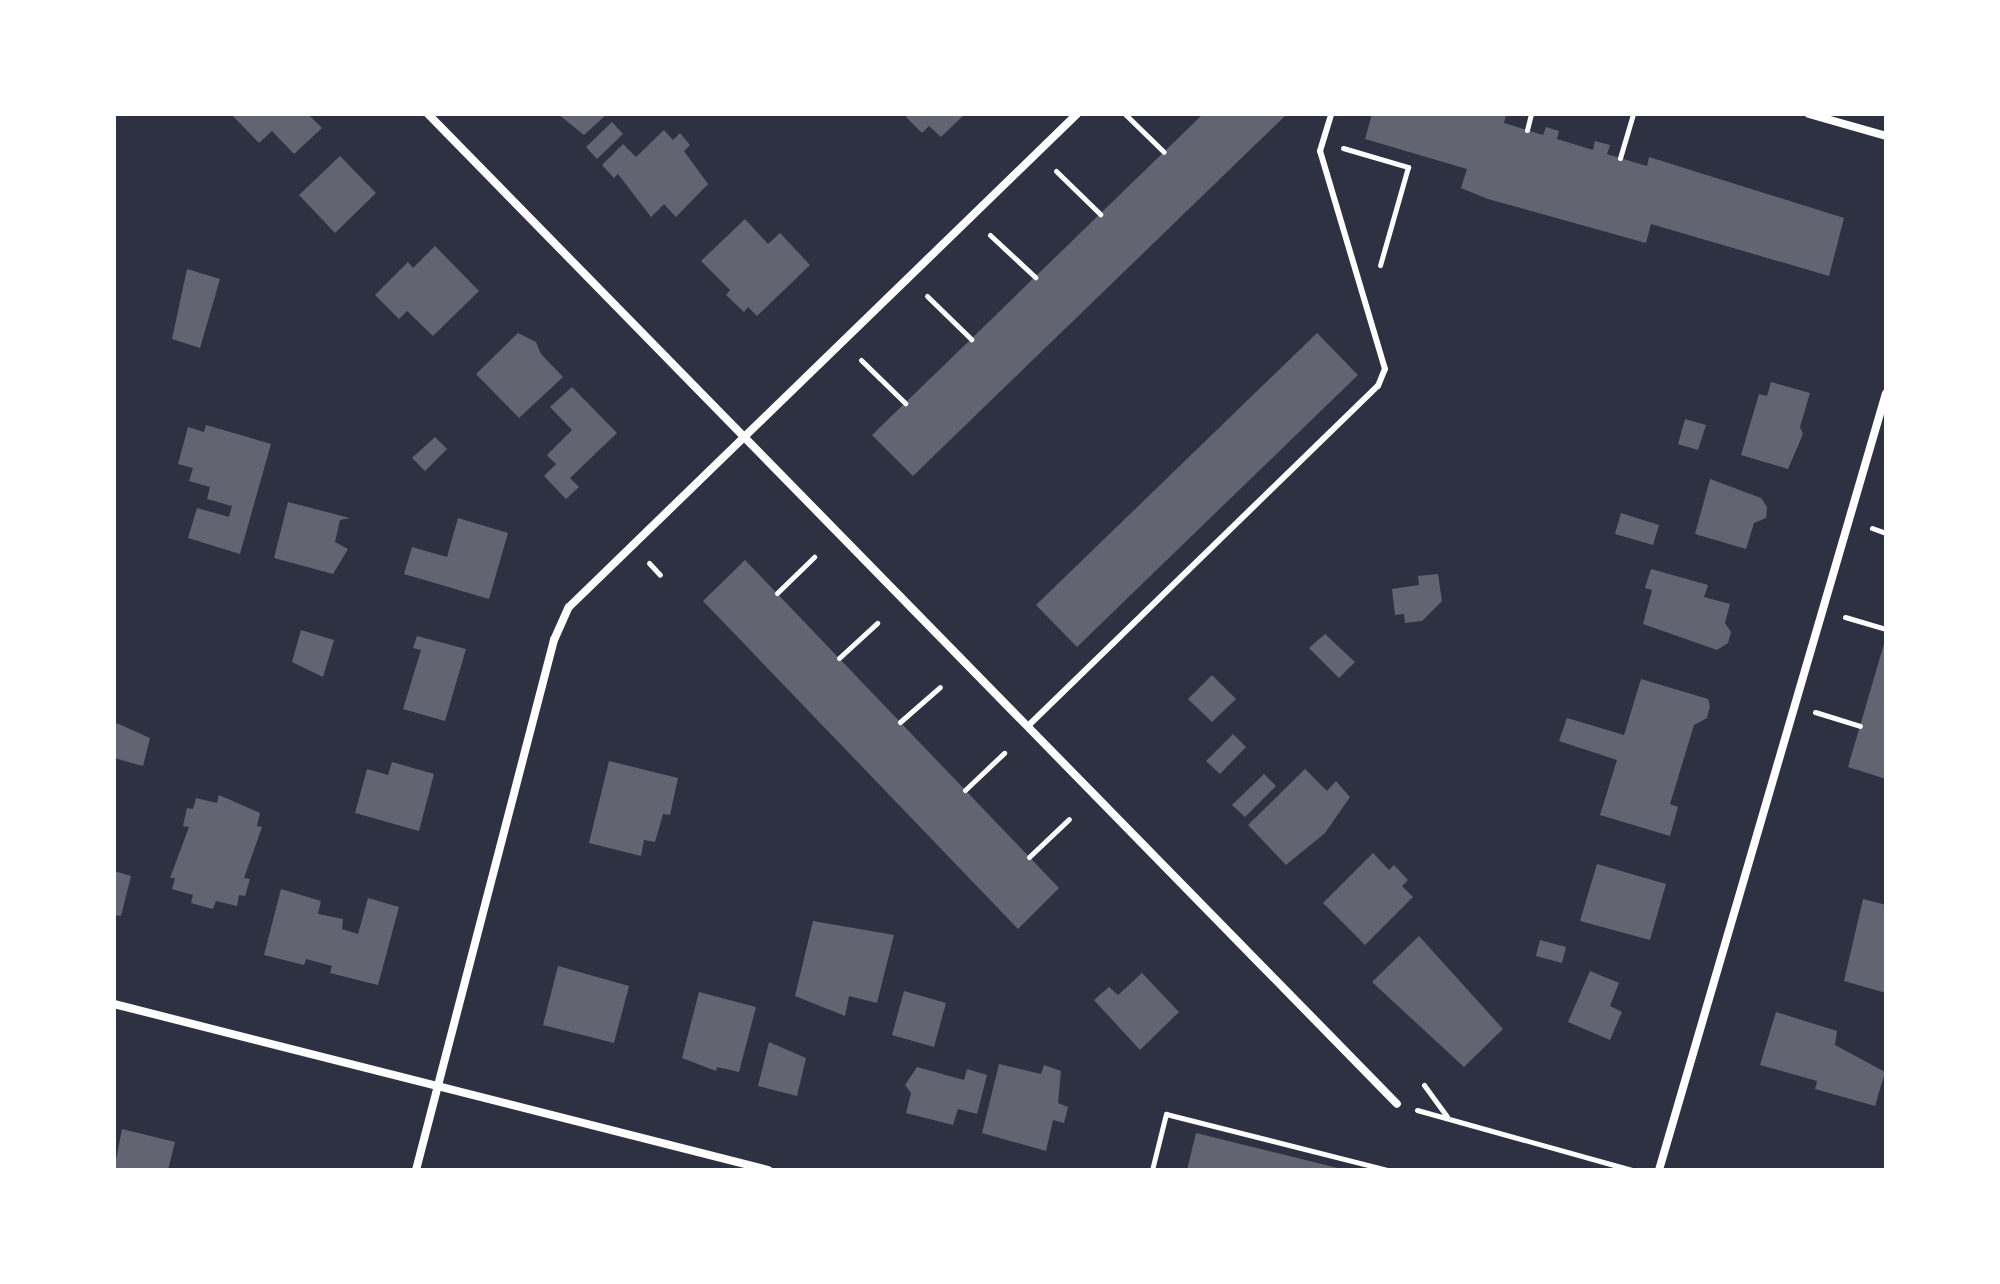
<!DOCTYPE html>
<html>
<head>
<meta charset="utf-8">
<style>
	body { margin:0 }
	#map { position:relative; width:2000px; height:1284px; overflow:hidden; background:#2d3142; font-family:"DM Sans",sans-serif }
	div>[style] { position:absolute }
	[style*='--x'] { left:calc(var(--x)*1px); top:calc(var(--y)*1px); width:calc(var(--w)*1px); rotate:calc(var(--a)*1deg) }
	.building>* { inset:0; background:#626471 }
	.path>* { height:5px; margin:-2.5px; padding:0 2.5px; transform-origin:2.5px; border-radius:2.5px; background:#fff }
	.service>* { height:6px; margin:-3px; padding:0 3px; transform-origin:3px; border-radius:3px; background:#fff }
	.minor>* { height:8px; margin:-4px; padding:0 4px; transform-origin:4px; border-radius:4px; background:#fff }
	span { translate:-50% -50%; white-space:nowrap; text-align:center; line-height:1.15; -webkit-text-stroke:8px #fff; paint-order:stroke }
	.frame { position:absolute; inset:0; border:116px solid #fff; pointer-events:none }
</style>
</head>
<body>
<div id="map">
	<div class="building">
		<i style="clip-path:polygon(231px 114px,308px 114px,322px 128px,294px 154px,272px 131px,259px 143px)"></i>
		<i style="clip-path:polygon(558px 114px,607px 114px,584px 135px)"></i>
		<i style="clip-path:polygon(909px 114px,965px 114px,941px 137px,929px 126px,922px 133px,906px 117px)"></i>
		<i style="clip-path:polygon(1203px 114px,1287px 114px,913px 476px,872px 435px)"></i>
		<i style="clip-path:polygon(1372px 114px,1501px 114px,1506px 115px,1504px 123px,1543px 135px,1546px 127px,1559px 131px,1557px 139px,1593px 150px,1595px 141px,1610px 145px,1607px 154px,1620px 158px,1647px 166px,1649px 157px,1844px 218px,1829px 276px,1651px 224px,1646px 243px,1488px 199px,1461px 188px,1467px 169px,1365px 139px)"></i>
		<i style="clip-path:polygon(612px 122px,623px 134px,597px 159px,586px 147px)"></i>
		<i style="clip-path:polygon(664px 130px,673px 140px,680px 133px,690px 145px,684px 151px,708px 184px,676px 217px,664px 204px,651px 217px,618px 174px,614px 178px,602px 165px,623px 144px,636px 157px)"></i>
		<i style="clip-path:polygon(340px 156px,376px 193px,335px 233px,299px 195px)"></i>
		<i style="clip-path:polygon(745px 219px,768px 244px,780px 233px,810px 265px,757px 316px,748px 307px,744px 312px,726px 295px,730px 290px,701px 261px)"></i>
		<i style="clip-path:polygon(435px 246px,479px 291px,433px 336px,407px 311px,399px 319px,375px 295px,408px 262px,413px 268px)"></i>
		<i style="clip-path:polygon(187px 269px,220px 279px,200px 348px,172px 339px)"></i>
		<i style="clip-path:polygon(518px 333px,536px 342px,541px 354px,563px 377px,519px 418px,476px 374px)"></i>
		<i style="clip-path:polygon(1317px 333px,1358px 375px,1077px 647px,1036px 605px)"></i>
		<i style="clip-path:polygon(1771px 382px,1810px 393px,1800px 427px,1803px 434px,1788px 469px,1741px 455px,1759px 394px,1767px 396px)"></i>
		<i style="clip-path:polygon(572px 387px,617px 433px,570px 478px,579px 487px,566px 499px,544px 476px,556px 464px,547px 455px,572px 430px,550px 407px)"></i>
		<i style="clip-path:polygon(1685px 419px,1706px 425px,1698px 450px,1678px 444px)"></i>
		<i style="clip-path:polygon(206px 425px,271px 444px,240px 554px,188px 538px,197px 508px,229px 517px,232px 506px,207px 499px,210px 487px,189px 481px,193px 468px,178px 464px,188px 427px,204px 432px)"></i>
		<i style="clip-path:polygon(435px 437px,447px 449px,425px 471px,412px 458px)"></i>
		<i style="clip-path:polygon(1710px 479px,1761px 498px,1767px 507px,1766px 518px,1754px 523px,1746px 549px,1695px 534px)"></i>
		<i style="clip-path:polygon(288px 502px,350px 518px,340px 520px,335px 542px,348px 549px,333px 574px,274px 558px)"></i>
		<i style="clip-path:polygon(1621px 513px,1659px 525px,1653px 545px,1615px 534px)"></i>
		<i style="clip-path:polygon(458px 518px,508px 533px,489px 599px,404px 574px,412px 547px,447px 557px)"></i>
		<i style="clip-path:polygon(745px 560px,1059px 888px,1018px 929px,703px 601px)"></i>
		<i style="clip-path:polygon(1651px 569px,1708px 585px,1704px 597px,1730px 604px,1725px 623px,1731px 632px,1728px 643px,1717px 650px,1643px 624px,1652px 590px,1645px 588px)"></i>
		<i style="clip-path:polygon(1438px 574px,1442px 601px,1422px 621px,1405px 623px,1404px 614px,1395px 615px,1392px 589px,1419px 585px,1418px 576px)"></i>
		<i style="clip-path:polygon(301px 630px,334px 640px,323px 677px,292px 662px)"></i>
		<i style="clip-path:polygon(1325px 634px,1355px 662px,1339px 678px,1309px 648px)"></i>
		<i style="clip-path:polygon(417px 636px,466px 649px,445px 721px,403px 709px,421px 650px,413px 648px)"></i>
		<i style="clip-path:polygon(1886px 637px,1886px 779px,1848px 767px)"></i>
		<i style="clip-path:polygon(1212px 675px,1236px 699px,1212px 722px,1188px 699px)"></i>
		<i style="clip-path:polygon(1641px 679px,1708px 699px,1710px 706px,1707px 718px,1694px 725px,1670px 804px,1678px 807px,1670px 836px,1600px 815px,1617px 760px,1559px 741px,1567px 718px,1624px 735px)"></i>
		<i style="clip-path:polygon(114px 722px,150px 738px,143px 766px,114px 758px)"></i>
		<i style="clip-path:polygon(1233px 734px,1246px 747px,1220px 774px,1206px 761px)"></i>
		<i style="clip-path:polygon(609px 761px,678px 778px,670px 815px,663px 814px,655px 842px,644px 840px,641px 856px,589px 843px)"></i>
		<i style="clip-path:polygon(392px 762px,434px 774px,419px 831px,355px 813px,367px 769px,388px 775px)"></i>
		<i style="clip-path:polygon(1305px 769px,1327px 791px,1336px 781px,1350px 797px,1325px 833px,1286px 865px,1248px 825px)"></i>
		<i style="clip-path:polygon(1264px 774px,1276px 786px,1245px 817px,1232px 805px)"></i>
		<i style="clip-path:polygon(219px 795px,260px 813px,257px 826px,262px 827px,244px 878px,250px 879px,245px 896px,239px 895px,237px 906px,216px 901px,213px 909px,191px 903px,193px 895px,172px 889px,175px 878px,170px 878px,189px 827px,183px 826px,187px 808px,193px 809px,196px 798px,217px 803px)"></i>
		<i style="clip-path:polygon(1373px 853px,1389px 870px,1394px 865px,1408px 880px,1402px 886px,1413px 897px,1365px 945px,1323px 903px)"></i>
		<i style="clip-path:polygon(1597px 864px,1666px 884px,1650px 940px,1580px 921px)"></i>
		<i style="clip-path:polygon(114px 871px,131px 876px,121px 916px,114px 915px)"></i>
		<i style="clip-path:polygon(281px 889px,321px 901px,318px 914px,343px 919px,342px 929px,358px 934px,368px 898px,399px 907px,378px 985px,330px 973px,332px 966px,306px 959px,304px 965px,264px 955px)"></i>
		<i style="clip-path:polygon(1863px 899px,1886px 905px,1886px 993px,1844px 981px)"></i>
		<i style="clip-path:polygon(813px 921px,894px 935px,877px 1003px,849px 996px,845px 1016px,795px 996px)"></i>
		<i style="clip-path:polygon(1419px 936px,1503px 1029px,1464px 1067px,1372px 982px)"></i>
		<i style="clip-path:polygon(1540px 940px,1566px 947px,1562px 963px,1536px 956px)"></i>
		<i style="clip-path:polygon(558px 966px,629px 986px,614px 1043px,543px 1025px)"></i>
		<i style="clip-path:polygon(1590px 971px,1619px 983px,1610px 1006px,1622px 1012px,1610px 1040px,1568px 1022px)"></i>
		<i style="clip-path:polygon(1142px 973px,1179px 1012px,1140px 1050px,1094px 1000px,1109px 987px,1118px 995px)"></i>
		<i style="clip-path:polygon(904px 991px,946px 1003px,934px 1047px,892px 1035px)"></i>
		<i style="clip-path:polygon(699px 992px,756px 1007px,739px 1072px,717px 1067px,716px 1071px,682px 1058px)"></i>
		<i style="clip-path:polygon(1776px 1012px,1837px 1031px,1835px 1045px,1885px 1072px,1875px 1106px,1815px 1089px,1817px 1081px,1760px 1065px)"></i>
		<i style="clip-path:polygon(769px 1042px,806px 1058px,797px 1096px,758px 1086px)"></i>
		<i style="clip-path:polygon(999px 1064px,1041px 1074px,1044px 1065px,1061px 1071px,1058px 1103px,1068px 1107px,1064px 1123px,1053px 1120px,1046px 1151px,982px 1133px)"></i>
		<i style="clip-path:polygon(917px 1067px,964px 1080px,967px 1069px,987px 1075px,977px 1114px,958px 1109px,953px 1125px,906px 1113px,911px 1093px,905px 1085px)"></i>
		<i style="clip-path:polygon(122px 1129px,175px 1142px,168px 1170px,114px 1170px)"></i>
		<i style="clip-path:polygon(1196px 1133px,1342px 1169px,1342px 1170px,1187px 1170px)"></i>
	</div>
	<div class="path">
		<i style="--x:1125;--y:114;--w:54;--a:44.3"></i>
		<i style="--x:1527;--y:130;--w:16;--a:-76"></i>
		<i style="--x:1343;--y:148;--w:68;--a:16.3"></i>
		<i style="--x:1408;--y:167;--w:102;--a:105.9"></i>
		<i style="--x:1620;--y:158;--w:46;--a:-73.5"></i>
		<i style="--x:1056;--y:171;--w:62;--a:44.3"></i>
		<i style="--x:990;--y:235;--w:62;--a:43"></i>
		<i style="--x:927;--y:296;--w:62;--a:44.3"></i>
		<i style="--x:861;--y:360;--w:62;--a:44.3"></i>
		<i style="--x:1872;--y:528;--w:15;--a:20"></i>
		<i style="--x:649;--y:563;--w:16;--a:47"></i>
		<i style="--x:777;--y:593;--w:52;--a:-44.2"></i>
		<i style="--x:1845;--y:617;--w:43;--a:16.3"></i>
		<i style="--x:839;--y:658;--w:52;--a:-42.6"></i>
		<i style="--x:1815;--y:712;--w:47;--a:17.3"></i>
		<i style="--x:900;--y:722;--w:53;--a:-41.2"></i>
		<i style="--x:965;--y:790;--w:54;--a:-43.5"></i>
		<i style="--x:1029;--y:857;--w:55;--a:-43.5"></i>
		<i style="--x:1424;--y:1085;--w:39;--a:54"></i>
		<i style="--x:1417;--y:1110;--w:223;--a:15.6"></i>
		<i style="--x:1152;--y:1170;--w:58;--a:-76"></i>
		<i style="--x:1166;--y:1114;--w:229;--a:14.2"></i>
	</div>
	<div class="service">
		<i style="--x:1030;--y:724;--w:485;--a:-44.2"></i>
		<i style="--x:1378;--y:386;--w:18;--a:-68"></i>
		<i style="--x:1385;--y:369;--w:227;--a:-106.6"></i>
		<i style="--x:1320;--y:151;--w:39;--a:-73"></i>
	</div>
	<div class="minor">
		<i style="--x:428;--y:114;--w:1385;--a:45.61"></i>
		<i style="--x:1809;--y:114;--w:80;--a:15.9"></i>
		<i style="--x:114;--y:1004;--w:675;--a:14.24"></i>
		<i style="--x:416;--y:1170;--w:548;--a:-75.41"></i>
		<i style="--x:554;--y:640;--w:36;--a:-66"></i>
		<i style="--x:569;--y:607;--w:708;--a:-44.14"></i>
		<i style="--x:1659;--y:1170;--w:809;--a:-73.71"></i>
	</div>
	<div class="frame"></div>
</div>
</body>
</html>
